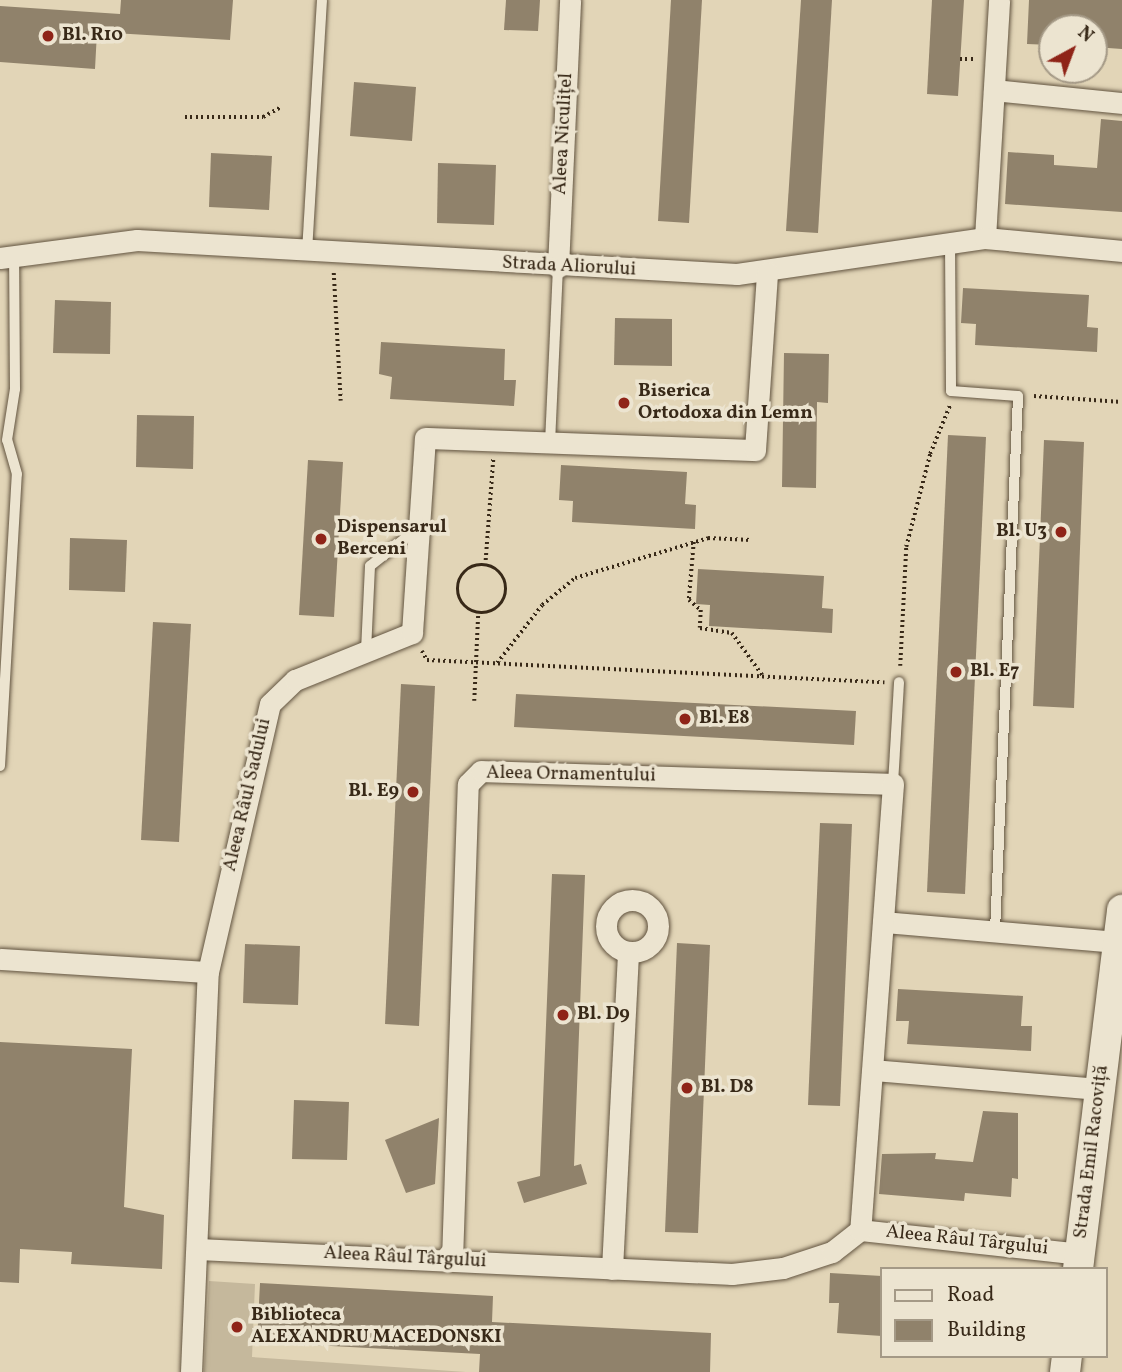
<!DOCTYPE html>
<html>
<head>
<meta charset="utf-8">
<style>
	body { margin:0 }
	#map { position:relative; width:1122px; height:1372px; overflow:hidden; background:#e2d5b7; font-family:Vollkorn,serif }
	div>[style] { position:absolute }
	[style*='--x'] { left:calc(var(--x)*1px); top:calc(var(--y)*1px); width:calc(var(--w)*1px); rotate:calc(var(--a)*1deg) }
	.green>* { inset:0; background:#c5b89c }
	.building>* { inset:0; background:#90826b }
	.path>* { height:3.5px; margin-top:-1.75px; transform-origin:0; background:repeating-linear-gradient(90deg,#382918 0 2px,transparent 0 5.5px) }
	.path>.ring { margin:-1.75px; padding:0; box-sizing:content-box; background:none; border:3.5px solid #382918; border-radius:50% }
	.roads { filter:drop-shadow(0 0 2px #625440) drop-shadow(0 0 2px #625440) }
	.lane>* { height:10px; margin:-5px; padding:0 5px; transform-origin:5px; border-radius:5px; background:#ece4d0 }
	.street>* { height:21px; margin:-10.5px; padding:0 10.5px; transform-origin:10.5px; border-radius:10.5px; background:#ece4d0 }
	.street>.ring { margin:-10.5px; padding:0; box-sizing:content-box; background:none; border:21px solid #ece4d0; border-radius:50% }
	.secondary>* { height:30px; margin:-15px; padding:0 15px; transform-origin:15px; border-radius:15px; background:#ece4d0 }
	.dots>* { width:19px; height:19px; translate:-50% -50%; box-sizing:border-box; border:4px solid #ece4d0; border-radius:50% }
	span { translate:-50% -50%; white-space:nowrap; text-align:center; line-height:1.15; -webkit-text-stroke:7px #ece4d0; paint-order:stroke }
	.poi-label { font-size:19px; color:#382918; font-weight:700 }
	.left { translate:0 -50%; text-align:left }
	.right { translate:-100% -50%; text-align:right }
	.street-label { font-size:19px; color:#382918 }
	.legend { position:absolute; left:880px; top:1267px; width:228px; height:91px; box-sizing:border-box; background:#ece4d0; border:2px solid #a49986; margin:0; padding:9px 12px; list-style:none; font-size:21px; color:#382918 }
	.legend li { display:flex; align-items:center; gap:14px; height:35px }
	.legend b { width:35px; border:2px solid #a49986 }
	.north { position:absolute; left:1038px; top:14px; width:70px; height:70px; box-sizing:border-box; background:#ece4d0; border:2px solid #a49986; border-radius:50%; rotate:41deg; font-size:19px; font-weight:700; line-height:28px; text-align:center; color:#382918 }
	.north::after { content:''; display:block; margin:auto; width:24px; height:32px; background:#8f2418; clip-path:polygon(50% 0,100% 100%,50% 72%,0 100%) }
</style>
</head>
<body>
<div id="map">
	<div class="green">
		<i style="clip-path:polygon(209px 1281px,255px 1284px,252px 1357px,466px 1372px,204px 1372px)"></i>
	</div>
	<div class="building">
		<i style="clip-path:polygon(121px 0,233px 0,230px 40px,97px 32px,95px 69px,0 62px,0 6px,120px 14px)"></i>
		<i style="clip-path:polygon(506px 0,540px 0,538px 31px,504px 30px)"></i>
		<i style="clip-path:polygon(671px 0,702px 0,689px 223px,658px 221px)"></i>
		<i style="clip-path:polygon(801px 0,832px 0,818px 233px,786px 231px)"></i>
		<i style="clip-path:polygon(932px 0,964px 0,958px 96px,927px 94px)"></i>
		<i style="clip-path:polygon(1029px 0,1122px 0,1122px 49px,1094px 47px,1094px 28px,1052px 28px,1052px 45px,1027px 44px)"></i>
		<i style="clip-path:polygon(354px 82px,416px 87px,412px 141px,350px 136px)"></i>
		<i style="clip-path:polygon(1101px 119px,1122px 121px,1122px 212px,1005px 204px,1008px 152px,1054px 155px,1054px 165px,1097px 168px)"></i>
		<i style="clip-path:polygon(211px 153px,272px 156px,269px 210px,209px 207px)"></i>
		<i style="clip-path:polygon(438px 163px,496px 165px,494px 225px,437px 223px)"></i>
		<i style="clip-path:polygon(963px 288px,1089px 295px,1087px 327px,1098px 328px,1097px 352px,975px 345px,976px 324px,961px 323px)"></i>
		<i style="clip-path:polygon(55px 300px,111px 302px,110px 354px,53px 353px)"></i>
		<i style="clip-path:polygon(615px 318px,672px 319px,672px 366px,614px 365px)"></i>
		<i style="clip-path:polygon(381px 342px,505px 349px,504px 380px,516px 380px,514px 406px,390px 399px,392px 377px,379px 374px)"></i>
		<i style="clip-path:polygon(784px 353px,829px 354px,828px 403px,817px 402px,816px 488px,782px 487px)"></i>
		<i style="clip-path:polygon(137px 415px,194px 416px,193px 469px,136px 467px)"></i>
		<i style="clip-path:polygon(948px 435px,986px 437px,965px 894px,927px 892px)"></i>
		<i style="clip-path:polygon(1044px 440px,1084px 442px,1074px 708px,1033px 706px)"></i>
		<i style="clip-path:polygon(308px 460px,343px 462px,334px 617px,299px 615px)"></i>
		<i style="clip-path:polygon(561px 465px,687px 472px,685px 504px,696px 505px,695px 529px,572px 522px,573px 501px,559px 500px)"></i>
		<i style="clip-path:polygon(70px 538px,127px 540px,125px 592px,69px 590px)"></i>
		<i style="clip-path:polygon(698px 569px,824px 576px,822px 608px,833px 609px,832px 633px,709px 626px,710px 605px,696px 604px)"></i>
		<i style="clip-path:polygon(153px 622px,191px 624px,179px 842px,141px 840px)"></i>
		<i style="clip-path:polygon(401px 684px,435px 686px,419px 1026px,385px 1024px)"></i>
		<i style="clip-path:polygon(516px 694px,856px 711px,854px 745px,514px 727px)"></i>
		<i style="clip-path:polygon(820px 823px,852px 824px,840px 1106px,808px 1105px)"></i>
		<i style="clip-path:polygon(552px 874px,585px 875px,574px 1166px,581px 1164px,587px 1184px,524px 1203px,517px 1182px,540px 1176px)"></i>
		<i style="clip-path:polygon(677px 943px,710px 945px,698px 1233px,665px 1232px)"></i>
		<i style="clip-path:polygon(245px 944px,300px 946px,298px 1005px,243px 1003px)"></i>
		<i style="clip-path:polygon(898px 989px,1023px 996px,1021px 1026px,1032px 1026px,1031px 1051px,907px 1044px,909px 1021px,896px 1021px)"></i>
		<i style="clip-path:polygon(0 1042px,132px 1049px,124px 1207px,164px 1215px,162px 1269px,71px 1264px,72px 1252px,20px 1249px,19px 1283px,0 1282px)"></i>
		<i style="clip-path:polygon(294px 1100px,349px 1102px,347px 1160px,292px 1159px)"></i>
		<i style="clip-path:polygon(983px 1111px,1018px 1113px,1018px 1179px,1012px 1178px,1011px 1197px,965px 1193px,964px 1201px,879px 1194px,882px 1154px,936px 1153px,935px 1159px,973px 1162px)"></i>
		<i style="clip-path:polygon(439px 1118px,435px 1184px,406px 1193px,385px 1140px)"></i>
		<i style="clip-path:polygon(830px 1273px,882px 1276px,882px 1336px,837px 1333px,839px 1303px,829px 1303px)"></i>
		<i style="clip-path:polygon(260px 1283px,493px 1296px,492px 1322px,711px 1333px,710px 1372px,479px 1372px,480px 1354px,257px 1342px)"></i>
	</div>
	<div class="path">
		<i style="--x:960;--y:59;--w:15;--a:0"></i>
		<i style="--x:185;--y:117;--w:78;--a:0"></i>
		<i style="--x:263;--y:117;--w:21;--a:-29"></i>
		<i style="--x:334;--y:273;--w:128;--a:86.9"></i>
		<i style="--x:1034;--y:396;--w:88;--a:3.9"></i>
		<i style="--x:694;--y:542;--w:58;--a:94.9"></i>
		<i style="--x:689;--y:600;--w:16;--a:40"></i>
		<i style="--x:701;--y:610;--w:18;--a:93"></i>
		<i style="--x:700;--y:628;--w:32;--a:9"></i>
		<i style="--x:732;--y:633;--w:53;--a:54.2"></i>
		<i class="ring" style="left:458px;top:565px;width:44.5px;height:44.5px"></i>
		<i style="--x:485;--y:566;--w:107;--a:-85.7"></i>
		<i style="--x:422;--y:651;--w:10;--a:61"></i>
		<i style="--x:427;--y:660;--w:458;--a:2.8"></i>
		<i style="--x:497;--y:663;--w:73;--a:-52.2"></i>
		<i style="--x:542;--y:605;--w:43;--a:-39.3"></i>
		<i style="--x:575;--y:578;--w:139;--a:-16.7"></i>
		<i style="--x:708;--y:538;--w:43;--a:2.7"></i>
		<i style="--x:900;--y:666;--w:119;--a:-87.1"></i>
		<i style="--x:906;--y:547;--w:96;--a:-75.5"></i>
		<i style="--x:930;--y:454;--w:53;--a:-67.8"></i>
		<i style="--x:474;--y:701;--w:88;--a:-87.4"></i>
	</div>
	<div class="roads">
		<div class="lane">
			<i style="--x:950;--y:242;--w:149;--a:89.6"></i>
			<i style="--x:951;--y:391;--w:67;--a:4.3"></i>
			<i style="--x:1018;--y:396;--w:535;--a:92.46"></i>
			<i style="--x:307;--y:252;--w:252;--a:-86.6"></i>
			<i style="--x:550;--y:443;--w:176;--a:-87.4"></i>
			<i style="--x:366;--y:651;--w:85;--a:-87.3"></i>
			<i style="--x:370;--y:566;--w:60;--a:-38.2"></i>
			<i style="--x:0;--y:766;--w:292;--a:-86.7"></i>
			<i style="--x:17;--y:474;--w:35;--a:-106"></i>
			<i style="--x:7;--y:440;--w:52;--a:-81.1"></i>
			<i style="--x:15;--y:389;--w:133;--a:-90.4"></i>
			<i style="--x:893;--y:784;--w:102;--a:-86.6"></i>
		</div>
		<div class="street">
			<i style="--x:994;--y:90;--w:129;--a:5.8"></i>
			<i style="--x:985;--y:238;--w:238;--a:-86.6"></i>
			<i style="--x:0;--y:258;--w:138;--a:-7.5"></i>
			<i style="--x:137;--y:240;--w:601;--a:3.24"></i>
			<i style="--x:737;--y:274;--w:251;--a:-8.3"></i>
			<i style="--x:985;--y:238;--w:138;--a:5.4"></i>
			<i style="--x:558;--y:267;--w:267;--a:-87.4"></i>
			<i class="ring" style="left:606px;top:900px;width:31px;height:31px"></i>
			<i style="--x:884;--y:922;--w:235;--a:4.9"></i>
			<i style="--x:0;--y:959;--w:208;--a:3.6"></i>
			<i style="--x:873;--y:1070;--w:228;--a:4.8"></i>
			<i style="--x:860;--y:1230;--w:221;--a:6.2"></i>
			<i style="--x:198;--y:1249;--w:535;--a:2.68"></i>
			<i style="--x:732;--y:1274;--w:51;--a:-6.7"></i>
			<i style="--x:783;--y:1268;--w:52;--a:-18.1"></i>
			<i style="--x:832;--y:1252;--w:36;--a:-38"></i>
			<i style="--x:452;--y:1260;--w:476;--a:-88.1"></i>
			<i style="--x:468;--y:784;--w:18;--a:-45"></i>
			<i style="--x:481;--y:771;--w:412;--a:1.8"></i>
			<i style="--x:893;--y:784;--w:447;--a:94.2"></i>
			<i style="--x:612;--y:1269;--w:317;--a:-87.1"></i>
			<i style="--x:191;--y:1372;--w:400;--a:-87.6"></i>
			<i style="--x:208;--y:972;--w:275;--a:-77"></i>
			<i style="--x:270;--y:704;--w:35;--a:-44"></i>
			<i style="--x:295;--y:680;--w:126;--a:-21.9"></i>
			<i style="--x:412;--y:633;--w:195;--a:-86.2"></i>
			<i style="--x:425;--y:438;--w:330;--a:2.1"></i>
			<i style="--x:755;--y:450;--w:178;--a:-86.1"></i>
		</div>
		<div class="secondary">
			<i style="--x:1078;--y:1269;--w:362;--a:-83"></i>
			<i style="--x:1065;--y:1372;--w:16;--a:-83"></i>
		</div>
	</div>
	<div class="dots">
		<i style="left:48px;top:36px;background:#8f2418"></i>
		<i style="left:624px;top:403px;background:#8f2418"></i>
		<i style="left:1061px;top:532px;background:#8f2418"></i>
		<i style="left:321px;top:539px;background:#8f2418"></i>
		<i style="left:956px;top:672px;background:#8f2418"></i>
		<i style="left:685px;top:719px;background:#8f2418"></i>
		<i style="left:413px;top:792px;background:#8f2418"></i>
		<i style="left:563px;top:1015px;background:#8f2418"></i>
		<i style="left:687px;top:1088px;background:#8f2418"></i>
		<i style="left:237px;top:1327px;background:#8f2418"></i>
	</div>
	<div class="poi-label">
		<span class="left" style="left:62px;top:36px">Bl. R10</span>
		<span class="left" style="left:638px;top:403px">Biserica<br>Ortodoxa din Lemn</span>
		<span class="left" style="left:337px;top:539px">Dispensarul<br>Berceni</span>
		<span class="right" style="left:1047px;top:532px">Bl. U3</span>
		<span class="left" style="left:970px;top:672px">Bl. E7</span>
		<span class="left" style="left:699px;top:719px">Bl. E8</span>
		<span class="right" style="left:399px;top:792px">Bl. E9</span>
		<span class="left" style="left:577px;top:1015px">Bl. D9</span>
		<span class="left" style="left:701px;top:1088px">Bl. D8</span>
		<span class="left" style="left:251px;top:1327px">Biblioteca<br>ALEXANDRU MACEDONSKI</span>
	</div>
	<div class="street-label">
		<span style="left:564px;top:134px;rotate:-87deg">Aleea Niculițel</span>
		<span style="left:569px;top:267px;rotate:3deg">Strada Aliorului</span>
		<span style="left:571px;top:775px;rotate:1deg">Aleea Ornamentului</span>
		<span style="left:248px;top:795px;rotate:-77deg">Aleea Râul Sadului</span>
		<span style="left:1092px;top:1152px;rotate:-83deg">Strada Emil Racoviță</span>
		<span style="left:967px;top:1241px;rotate:6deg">Aleea Râul Târgului</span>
		<span style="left:405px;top:1258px;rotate:3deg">Aleea Râul Târgului</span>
	</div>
	<ul class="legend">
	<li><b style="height:9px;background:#ece4d0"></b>Road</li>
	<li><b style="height:19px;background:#90826b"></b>Building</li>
	</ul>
	<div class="north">N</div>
</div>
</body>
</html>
